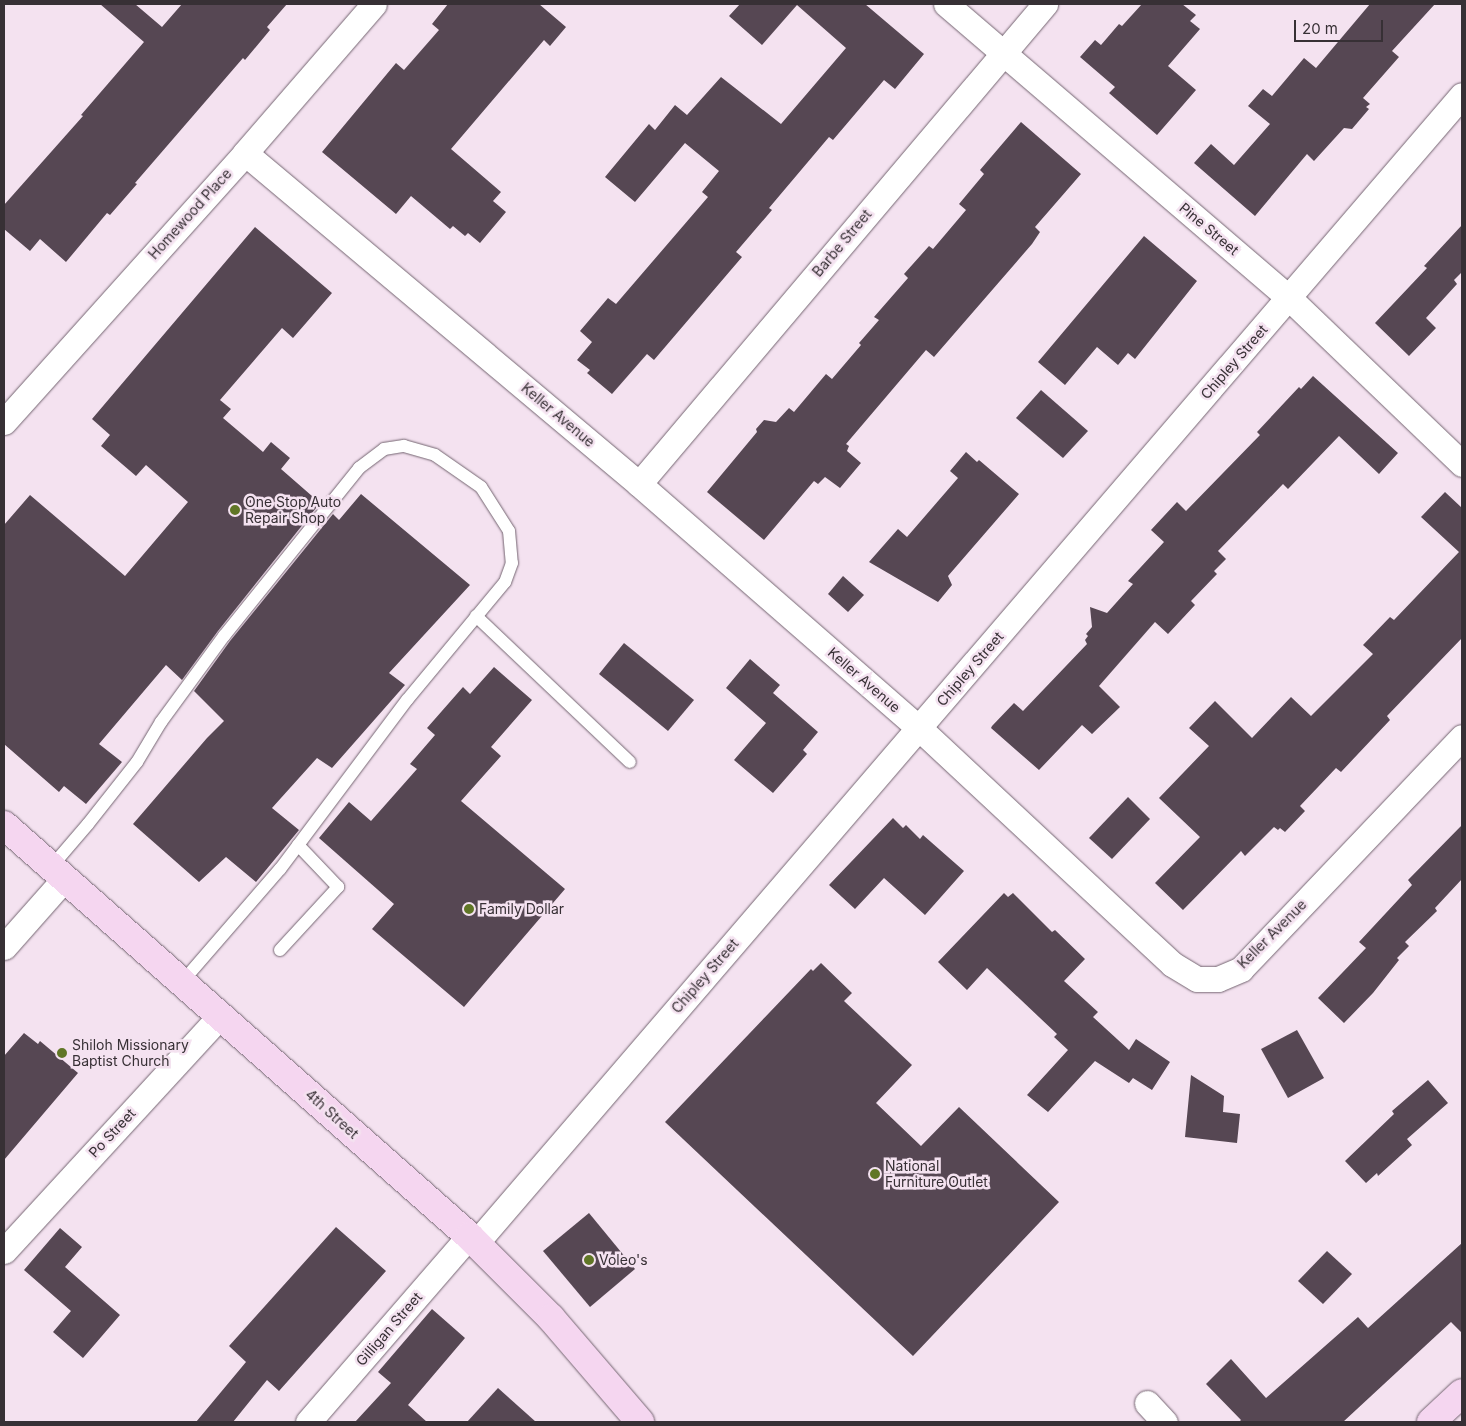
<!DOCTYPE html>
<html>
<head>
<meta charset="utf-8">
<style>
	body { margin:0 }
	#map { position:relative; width:1466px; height:1426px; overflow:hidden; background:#f4e2f0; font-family:Inter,sans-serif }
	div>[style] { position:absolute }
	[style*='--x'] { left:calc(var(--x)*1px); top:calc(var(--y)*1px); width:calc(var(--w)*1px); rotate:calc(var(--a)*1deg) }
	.building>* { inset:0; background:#564753 }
	.roads { filter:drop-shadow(0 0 1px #746571) drop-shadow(0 0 1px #746571) }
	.lane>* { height:12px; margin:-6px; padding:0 6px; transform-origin:6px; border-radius:6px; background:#fff }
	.street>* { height:25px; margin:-12.5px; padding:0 12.5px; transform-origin:12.5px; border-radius:12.5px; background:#fff }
	.secondary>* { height:28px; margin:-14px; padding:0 14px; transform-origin:14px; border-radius:14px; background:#f5d6f0 }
	.dots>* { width:14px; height:14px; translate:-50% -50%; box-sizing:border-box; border:2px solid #f4e2f0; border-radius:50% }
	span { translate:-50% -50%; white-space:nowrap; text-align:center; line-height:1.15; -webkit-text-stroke:5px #f4e2f0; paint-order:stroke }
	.street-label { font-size:14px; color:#373035 }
	.poi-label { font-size:14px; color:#373035 }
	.left { translate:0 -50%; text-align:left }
	.frame { position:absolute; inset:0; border:5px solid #373035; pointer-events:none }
	.scale { position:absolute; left:1294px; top:20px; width:89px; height:22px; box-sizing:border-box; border:2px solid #373035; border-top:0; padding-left:6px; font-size:15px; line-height:18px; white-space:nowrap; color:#373035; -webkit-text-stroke:4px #f4e2f0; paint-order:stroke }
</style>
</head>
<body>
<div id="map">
	<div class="building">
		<i style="clip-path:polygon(100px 4px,135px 4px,162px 27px,182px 4px,287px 4px,267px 27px,270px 30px,245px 60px,243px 58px,135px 183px,137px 184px,110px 215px,107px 213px,66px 262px,40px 239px,30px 251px,4px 229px,4px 205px,83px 116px,81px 115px,144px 42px)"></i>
		<i style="clip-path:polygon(448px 4px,539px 4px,566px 27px,550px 46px,544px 40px,451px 149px,501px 192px,493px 201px,506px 212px,480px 243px,468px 233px,465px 236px,453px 226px,450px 229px,411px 196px,396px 214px,322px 152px,396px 63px,404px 70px,439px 30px,432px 24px)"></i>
		<i style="clip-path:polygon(740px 4px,865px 4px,924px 54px,895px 89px,884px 80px,833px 140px,829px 137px,769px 208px,772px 210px,736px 252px,742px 257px,654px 360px,647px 354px,612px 394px,587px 373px,590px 370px,577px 360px,592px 342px,580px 331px,608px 298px,616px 304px,708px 197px,702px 192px,719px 171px,685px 143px,635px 202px,605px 177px,649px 124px,655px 130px,675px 105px,687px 115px,721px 77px,781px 124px,846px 48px,797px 5px,762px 45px,729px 16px)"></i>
		<i style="clip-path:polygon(1142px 4px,1182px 4px,1196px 15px,1190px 21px,1200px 29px,1168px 66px,1196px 90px,1157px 135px,1109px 93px,1115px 87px,1080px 57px,1095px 40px,1101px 45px,1119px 24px,1122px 26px)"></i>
		<i style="clip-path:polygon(1370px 4px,1435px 4px,1392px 51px,1399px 57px,1363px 98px,1370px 104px,1366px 107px,1369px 109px,1352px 129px,1344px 128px,1314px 161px,1307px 154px,1255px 216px,1194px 163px,1211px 144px,1234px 165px,1270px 124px,1248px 106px,1263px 89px,1272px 96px,1304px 58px,1316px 68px)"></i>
		<i style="clip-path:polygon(1021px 122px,1081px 174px,1035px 227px,1040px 232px,1032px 244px,934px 357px,926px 350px,846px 444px,849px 446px,847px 451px,861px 463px,840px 488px,825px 477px,818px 484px,814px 481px,764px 540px,707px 492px,757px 432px,756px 429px,764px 420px,776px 422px,789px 408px,794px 412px,826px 374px,832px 379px,861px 345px,859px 343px,879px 320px,874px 317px,908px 278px,904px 274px,929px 246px,933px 249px,966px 210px,959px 204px,984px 174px,980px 170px)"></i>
		<i style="clip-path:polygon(1462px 225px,1462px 272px,1454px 280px,1457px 284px,1426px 318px,1436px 328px,1409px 356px,1375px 323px,1427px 268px,1424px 266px)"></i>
		<i style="clip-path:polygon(255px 227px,332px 293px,293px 338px,282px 328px,220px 400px,231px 409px,223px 418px,263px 452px,271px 442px,290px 458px,281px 469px,320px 503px,218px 631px,182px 680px,166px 665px,99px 744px,122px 762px,86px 804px,64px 786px,59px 792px,4px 744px,4px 525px,30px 495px,125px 576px,188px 502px,146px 465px,136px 476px,101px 446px,110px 435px,92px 419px)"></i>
		<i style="clip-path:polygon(1144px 236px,1197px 281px,1135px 359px,1128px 353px,1118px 365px,1097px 347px,1065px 385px,1038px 362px)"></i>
		<i style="clip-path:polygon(1313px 376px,1398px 453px,1379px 474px,1339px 436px,1288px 489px,1283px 484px,1218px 551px,1226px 559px,1214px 571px,1217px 574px,1191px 601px,1195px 605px,1168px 634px,1155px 622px,1099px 686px,1120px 707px,1092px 734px,1082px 725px,1039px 770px,991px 728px,992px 726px,1014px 703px,1023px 711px,1087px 644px,1085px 640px,1088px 636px,1086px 634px,1092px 627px,1090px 607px,1107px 613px,1133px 584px,1128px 581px,1164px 542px,1151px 530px,1177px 502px,1186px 511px,1260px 435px,1257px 432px,1299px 387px,1301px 389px)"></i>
		<i style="clip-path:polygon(1041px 390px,1088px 431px,1063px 458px,1016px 418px)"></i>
		<i style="clip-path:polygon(966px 452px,977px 462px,979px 460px,1019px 494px,948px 576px,952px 585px,938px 602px,869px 562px,898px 529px,907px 537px,958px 478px,950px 471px)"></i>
		<i style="clip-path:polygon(1445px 492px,1462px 508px,1462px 638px,1387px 716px,1390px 720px,1341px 772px,1336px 768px,1300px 806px,1305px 811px,1285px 832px,1280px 828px,1278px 830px,1274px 827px,1245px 856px,1241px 851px,1183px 910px,1155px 883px,1200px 837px,1159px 798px,1209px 746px,1189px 728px,1215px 701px,1252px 738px,1291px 697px,1311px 716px,1373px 654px,1363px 645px,1390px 617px,1394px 620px,1459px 552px,1421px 517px)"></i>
		<i style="clip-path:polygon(361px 494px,470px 585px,389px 673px,405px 685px,332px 768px,317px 758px,272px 808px,299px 830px,256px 882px,226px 857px,199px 882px,133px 824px,207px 738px,224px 721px,194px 691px,230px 641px,333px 514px,339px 520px)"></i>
		<i style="clip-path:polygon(843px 576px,864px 595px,848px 612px,828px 594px)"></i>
		<i style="clip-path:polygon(624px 643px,694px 700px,668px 731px,599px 674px)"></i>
		<i style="clip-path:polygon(750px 659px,780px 685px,773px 693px,818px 732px,803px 750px,807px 754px,773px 793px,734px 760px,766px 723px,726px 688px)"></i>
		<i style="clip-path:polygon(494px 667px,532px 700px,491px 747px,501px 756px,461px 801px,565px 889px,464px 1007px,372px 929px,394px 904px,319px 838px,349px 802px,371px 821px,417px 769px,410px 764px,435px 735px,427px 728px,463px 687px,470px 694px)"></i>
		<i style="clip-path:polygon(1128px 797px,1150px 819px,1112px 859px,1089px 838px)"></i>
		<i style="clip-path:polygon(893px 818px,903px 828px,906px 825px,920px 839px,923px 835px,964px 871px,925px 915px,884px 878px,855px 909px,829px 885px)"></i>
		<i style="clip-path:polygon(1462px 825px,1462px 879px,1435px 908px,1437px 911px,1405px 942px,1409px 946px,1397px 958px,1399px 960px,1373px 993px,1344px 1023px,1318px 998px,1366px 948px,1359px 942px,1412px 885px,1408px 880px)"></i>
		<i style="clip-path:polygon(1004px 893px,1008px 897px,1013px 893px,1052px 932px,1055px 930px,1085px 959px,1064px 981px,1098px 1012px,1093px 1017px,1129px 1050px,1136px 1039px,1170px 1062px,1152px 1090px,1133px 1078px,1129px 1083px,1095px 1061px,1048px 1112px,1027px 1095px,1068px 1050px,1054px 1037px,1057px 1034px,987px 968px,967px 990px,938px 962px)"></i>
		<i style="clip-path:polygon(821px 963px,852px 993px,844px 1001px,912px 1065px,876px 1103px,921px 1146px,959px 1107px,1059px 1202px,913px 1356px,665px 1122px,811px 969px,813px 971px)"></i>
		<i style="clip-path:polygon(1297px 1030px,1324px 1078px,1288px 1098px,1261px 1049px)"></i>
		<i style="clip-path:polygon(24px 1033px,38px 1044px,40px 1041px,78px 1073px,4px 1160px,4px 1056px)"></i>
		<i style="clip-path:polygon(1191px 1075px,1224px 1096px,1223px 1112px,1240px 1114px,1237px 1143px,1185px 1137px)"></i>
		<i style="clip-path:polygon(1428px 1080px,1448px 1103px,1407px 1139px,1412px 1145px,1378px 1176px,1377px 1173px,1366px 1183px,1345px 1161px,1394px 1114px,1392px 1111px)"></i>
		<i style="clip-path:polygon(589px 1213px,635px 1269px,590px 1307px,543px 1251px)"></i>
		<i style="clip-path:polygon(336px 1227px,386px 1271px,279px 1391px,267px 1380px,233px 1422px,196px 1422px,246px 1362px,229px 1346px)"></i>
		<i style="clip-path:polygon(60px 1228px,82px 1247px,65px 1267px,120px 1315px,83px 1358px,53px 1332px,71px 1311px,24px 1270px)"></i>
		<i style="clip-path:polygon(1462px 1243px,1462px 1333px,1451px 1322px,1343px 1422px,1239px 1422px,1241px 1420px,1206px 1384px,1231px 1359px,1266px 1398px,1358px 1317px,1368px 1328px)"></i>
		<i style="clip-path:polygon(1327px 1251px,1352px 1274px,1323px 1304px,1298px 1281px)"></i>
		<i style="clip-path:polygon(432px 1309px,465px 1338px,408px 1405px,427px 1422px,355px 1422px,391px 1383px,378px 1372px)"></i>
		<i style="clip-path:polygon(498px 1388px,536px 1422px,467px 1422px)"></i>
	</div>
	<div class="roads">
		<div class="lane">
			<i style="--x:476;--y:616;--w:212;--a:43.5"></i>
			<i style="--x:52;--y:866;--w:55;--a:-49.4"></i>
			<i style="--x:88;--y:824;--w:79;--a:-51.7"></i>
			<i style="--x:137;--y:762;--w:47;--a:-59"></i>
			<i style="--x:161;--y:722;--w:107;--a:-53.8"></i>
			<i style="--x:224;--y:636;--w:216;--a:-51.2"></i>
			<i style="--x:359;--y:468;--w:31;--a:-37"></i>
			<i style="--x:384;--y:449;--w:20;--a:-9"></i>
			<i style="--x:404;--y:446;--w:32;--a:16"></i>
			<i style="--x:435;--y:455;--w:56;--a:34.8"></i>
			<i style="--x:481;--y:487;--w:52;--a:57.5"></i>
			<i style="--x:509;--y:531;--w:32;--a:85"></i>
			<i style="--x:512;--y:563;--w:20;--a:110"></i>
			<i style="--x:505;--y:582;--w:153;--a:129.7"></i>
			<i style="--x:407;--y:700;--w:211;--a:126.9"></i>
			<i style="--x:280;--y:869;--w:150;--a:130.9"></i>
			<i style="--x:280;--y:950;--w:86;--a:-47.4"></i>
			<i style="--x:338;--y:887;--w:58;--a:-133.6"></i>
		</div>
		<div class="street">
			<i style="--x:946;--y:4;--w:452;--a:40.6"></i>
			<i style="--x:1289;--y:298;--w:240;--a:43.8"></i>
			<i style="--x:245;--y:153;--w:515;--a:40.03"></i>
			<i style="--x:639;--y:484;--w:371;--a:41.1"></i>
			<i style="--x:919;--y:728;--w:346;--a:43"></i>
			<i style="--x:1172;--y:964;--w:29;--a:31"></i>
			<i style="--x:1197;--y:979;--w:21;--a:0"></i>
			<i style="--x:1218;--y:979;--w:25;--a:-23"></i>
			<i style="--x:1241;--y:969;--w:320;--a:-46.4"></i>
			<i style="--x:4;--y:422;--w:361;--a:-48.1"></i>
			<i style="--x:245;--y:153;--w:197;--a:-49.1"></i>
			<i style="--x:639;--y:484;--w:629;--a:-49.77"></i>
			<i style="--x:4;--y:947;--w:92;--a:-48.5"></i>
			<i style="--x:476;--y:1243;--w:1513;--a:-49.34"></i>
			<i style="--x:4;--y:1251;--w:319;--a:-47.4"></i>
			<i style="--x:1147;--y:1403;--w:26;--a:47"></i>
			<i style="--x:308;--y:1422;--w:246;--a:-49.1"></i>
		</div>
		<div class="secondary">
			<i style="--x:4;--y:825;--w:621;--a:41.47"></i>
			<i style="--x:469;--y:1236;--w:116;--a:45"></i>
			<i style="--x:551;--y:1318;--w:137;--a:49.4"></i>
			<i style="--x:1431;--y:1422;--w:42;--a:-43.1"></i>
		</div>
	</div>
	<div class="dots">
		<i style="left:235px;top:510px;background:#607626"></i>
		<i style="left:469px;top:909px;background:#607626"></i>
		<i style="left:62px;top:1053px;background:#607626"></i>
		<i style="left:875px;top:1174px;background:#607626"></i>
		<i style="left:589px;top:1260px;background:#607626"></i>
	</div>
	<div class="street-label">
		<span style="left:190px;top:214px;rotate:-48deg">Homewood Place</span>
		<span style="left:1209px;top:229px;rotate:40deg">Pine Street</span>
		<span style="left:842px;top:243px;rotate:-50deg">Barbe Street</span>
		<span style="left:1234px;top:362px;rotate:-49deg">Chipley Street</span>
		<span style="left:558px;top:415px;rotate:40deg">Keller Avenue</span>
		<span style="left:970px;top:669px;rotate:-49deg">Chipley Street</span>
		<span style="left:864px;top:680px;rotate:41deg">Keller Avenue</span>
		<span style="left:1272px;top:934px;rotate:-45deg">Keller Avenue</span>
		<span style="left:705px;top:976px;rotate:-49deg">Chipley Street</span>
		<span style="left:332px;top:1114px;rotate:42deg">4th Street</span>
		<span style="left:112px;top:1133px;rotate:-47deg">Po Street</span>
		<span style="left:389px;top:1329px;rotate:-49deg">Gilligan Street</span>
	</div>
	<div class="poi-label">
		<span class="left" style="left:245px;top:510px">One Stop Auto<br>Repair Shop</span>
		<span class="left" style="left:479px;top:909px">Family Dollar</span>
		<span class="left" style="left:72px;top:1053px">Shiloh Missionary<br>Baptist Church</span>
		<span class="left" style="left:885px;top:1174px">National<br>Furniture Outlet</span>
		<span class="left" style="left:599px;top:1260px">Voleo's</span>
	</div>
	<div class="frame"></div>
	<div class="scale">20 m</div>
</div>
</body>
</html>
